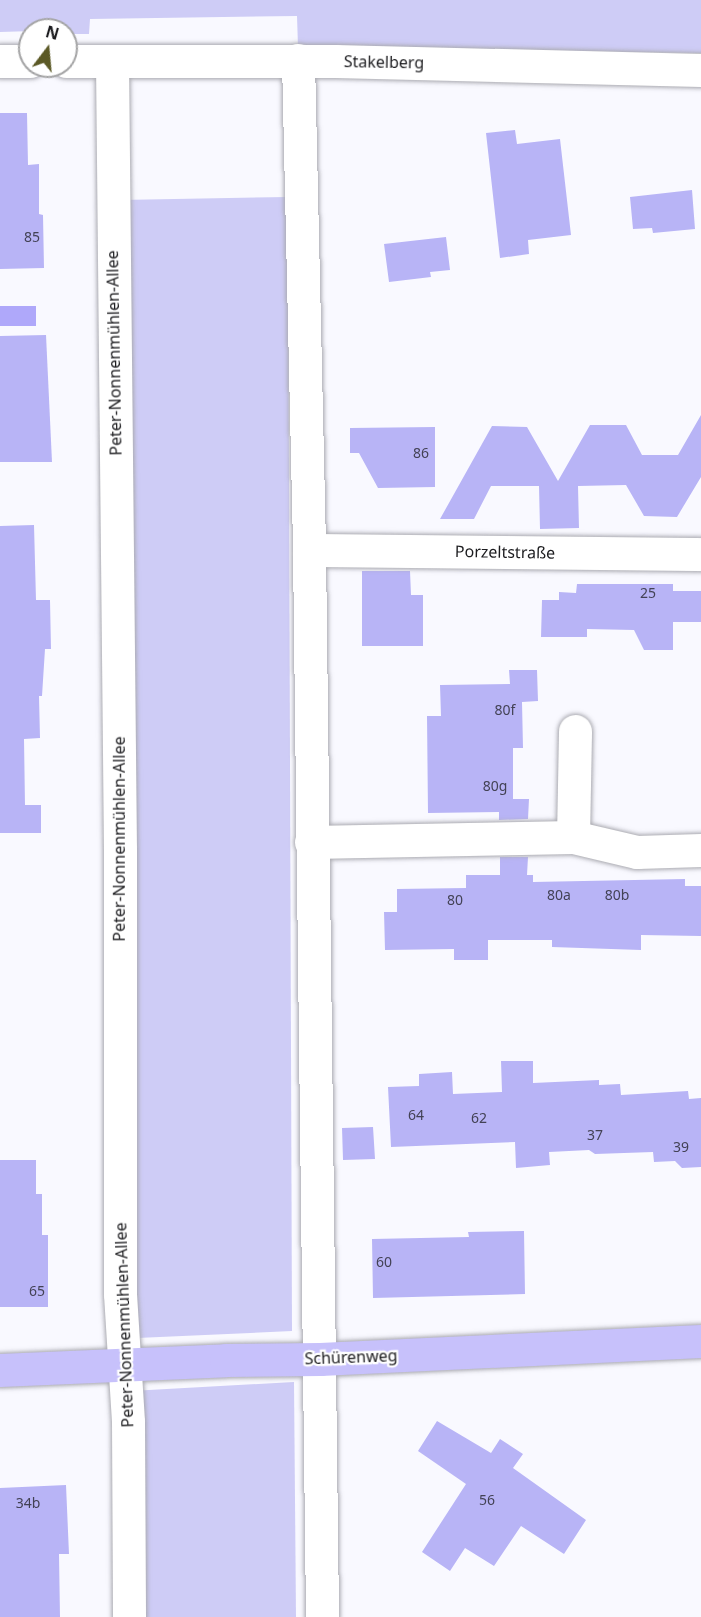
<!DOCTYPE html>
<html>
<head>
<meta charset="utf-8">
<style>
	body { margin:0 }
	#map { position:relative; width:701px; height:1617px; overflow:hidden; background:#f9f9ff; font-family:"Noto Sans",sans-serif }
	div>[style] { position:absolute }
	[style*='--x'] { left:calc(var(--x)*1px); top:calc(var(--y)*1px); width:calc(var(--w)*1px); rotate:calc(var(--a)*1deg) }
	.green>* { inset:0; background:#ceccf6 }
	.water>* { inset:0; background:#afa8fa }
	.building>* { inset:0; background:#b8b4f6 }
	.roads { filter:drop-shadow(0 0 2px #ababb2) drop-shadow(0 0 2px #ababb2) }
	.minor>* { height:33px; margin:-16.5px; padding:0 16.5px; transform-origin:16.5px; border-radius:16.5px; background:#fff }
	.major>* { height:33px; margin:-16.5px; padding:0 16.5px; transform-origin:16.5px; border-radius:16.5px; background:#c7c1fb }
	span { translate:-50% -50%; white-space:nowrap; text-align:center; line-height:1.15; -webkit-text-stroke:4.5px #fff; paint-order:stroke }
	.number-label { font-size:14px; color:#434255 }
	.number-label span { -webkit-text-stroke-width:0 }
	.street-label { font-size:16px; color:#1c1c1f }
	.north { position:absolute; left:18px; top:18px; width:60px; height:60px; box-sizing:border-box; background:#fff; border:2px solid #a4a4a5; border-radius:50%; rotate:16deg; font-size:16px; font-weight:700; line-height:24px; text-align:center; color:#1c1c1f }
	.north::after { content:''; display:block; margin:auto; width:21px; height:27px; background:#5b5926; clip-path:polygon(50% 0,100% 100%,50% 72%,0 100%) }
</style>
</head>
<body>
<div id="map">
	<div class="green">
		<i style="clip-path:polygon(0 0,701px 0,701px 53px,298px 47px,297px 16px,90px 19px,89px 34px,66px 34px,66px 30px,0 32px)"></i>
		<i style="clip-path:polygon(288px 197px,292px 1331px,137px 1338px,120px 200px)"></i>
		<i style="clip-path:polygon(294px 1382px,296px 1617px,133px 1617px,131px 1391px)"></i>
	</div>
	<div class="water">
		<i style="clip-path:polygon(0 306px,36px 306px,36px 326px,0 326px)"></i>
	</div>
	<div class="building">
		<i style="clip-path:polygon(0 113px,27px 113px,28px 165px,39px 164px,39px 214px,43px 215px,44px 268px,0 269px)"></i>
		<i style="clip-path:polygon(515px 130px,517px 144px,560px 139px,571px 235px,528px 240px,529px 254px,500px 258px,486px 133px)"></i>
		<i style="clip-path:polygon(692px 190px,695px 229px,653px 233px,652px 228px,633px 229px,630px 197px)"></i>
		<i style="clip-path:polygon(446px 237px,450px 270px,430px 272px,431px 277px,389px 282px,384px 244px)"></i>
		<i style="clip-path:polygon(46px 335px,52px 462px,0 462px,0 336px)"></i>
		<i style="clip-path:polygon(701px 415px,701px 477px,677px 517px,644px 516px,626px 485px,578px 486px,579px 528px,540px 529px,539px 486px,491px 486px,474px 519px,440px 519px,492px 426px,527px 427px,558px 481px,590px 425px,626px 425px,642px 455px,678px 455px)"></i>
		<i style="clip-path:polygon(435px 427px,435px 487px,378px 488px,359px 453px,350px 453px,350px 428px)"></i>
		<i style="clip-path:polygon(34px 525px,36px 600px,50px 600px,51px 649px,45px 649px,42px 696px,39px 696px,40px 738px,24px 739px,25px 805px,41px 805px,41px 833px,0 833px,0 526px)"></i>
		<i style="clip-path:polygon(362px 571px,410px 571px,411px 595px,423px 595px,423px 646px,362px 646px)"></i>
		<i style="clip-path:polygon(577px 584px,673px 584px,673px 591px,701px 591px,701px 622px,673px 622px,673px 650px,644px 650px,634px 630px,587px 629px,587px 637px,541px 637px,542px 600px,559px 600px,559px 592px,576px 593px)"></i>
		<i style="clip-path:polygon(509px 670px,537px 670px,538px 701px,522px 702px,523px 748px,513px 748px,513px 799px,529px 799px,528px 819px,499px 820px,499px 812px,428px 813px,427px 716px,441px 716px,440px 685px,510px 684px)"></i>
		<i style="clip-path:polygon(500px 857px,528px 857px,527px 875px,533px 875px,533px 882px,685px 879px,685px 886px,701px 886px,701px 936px,641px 935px,641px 950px,552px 947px,552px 940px,488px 940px,488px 960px,454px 960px,454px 949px,385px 950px,384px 912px,397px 912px,397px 889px,466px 888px,466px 875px,500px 875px)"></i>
		<i style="clip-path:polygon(501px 1061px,533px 1061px,533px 1083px,599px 1080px,599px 1085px,620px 1084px,621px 1095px,688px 1091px,689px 1099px,701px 1098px,701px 1167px,682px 1168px,675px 1161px,654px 1162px,653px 1152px,595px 1154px,589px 1150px,549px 1152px,550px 1165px,516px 1168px,515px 1142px,391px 1147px,388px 1087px,419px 1086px,419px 1074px,452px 1072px,453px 1094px,502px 1092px)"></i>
		<i style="clip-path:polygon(373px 1127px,375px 1159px,343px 1160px,342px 1128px)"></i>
		<i style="clip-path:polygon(0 1160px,36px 1160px,36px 1194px,42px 1194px,42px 1235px,48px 1235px,48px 1307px,0 1307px)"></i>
		<i style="clip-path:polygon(524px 1231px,525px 1294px,373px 1298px,372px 1239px,469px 1237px,468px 1232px)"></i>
		<i style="clip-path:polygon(437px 1421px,491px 1453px,500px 1439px,523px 1454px,513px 1468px,586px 1520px,564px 1554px,521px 1526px,494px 1566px,465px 1548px,450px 1571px,422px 1552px,466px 1484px,418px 1451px)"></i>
		<i style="clip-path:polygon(66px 1485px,69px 1554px,59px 1554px,60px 1617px,0 1617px,0 1488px)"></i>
	</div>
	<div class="roads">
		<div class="minor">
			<i style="--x:298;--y:60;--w:490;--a:88.7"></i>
			<i style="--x:309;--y:550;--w:1067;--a:89.3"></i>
			<i style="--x:0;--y:61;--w:30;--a:0"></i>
			<i style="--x:66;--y:61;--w:269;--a:0"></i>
			<i style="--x:335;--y:61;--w:366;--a:1.4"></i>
			<i style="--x:112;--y:61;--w:788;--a:89.42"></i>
			<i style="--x:120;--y:849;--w:445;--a:90"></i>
			<i style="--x:120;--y:1294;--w:128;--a:86.4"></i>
			<i style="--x:128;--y:1422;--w:195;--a:89.7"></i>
			<i style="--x:309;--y:550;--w:392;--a:0.6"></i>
			<i style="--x:573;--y:837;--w:106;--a:-88.9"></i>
			<i style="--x:311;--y:842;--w:262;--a:-1.1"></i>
			<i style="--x:573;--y:837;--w:66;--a:13.2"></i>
			<i style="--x:637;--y:852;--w:64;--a:-1.8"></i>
		</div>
		<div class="major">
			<i style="--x:0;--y:1370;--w:226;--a:-2.5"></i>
			<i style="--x:226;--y:1360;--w:94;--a:-0.6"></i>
			<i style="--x:320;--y:1359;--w:381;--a:-2.7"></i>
		</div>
	</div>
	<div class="number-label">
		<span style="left:32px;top:237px">85</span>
		<span style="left:421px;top:453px">86</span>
		<span style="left:648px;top:593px">25</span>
		<span style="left:505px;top:710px">80f</span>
		<span style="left:495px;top:786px">80g</span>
		<span style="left:559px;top:895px">80a</span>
		<span style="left:617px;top:895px">80b</span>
		<span style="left:455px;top:900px">80</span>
		<span style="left:416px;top:1115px">64</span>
		<span style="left:479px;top:1118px">62</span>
		<span style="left:595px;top:1135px">37</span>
		<span style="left:681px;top:1147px">39</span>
		<span style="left:384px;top:1262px">60</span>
		<span style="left:37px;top:1291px">65</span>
		<span style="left:487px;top:1500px">56</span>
		<span style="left:28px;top:1503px">34b</span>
	</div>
	<div class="street-label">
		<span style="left:384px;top:62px;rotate:1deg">Stakelberg</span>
		<span style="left:114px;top:353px;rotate:-91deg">Peter-Nonnenmühlen-Allee</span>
		<span style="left:505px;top:552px;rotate:1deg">Porzeltstraße</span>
		<span style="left:119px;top:839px;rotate:-90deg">Peter-Nonnenmühlen-Allee</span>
		<span style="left:124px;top:1325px;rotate:-92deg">Peter-Nonnenmühlen-Allee</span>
		<span style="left:351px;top:1357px;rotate:-2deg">Schürenweg</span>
	</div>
	<div class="north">N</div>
</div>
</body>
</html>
